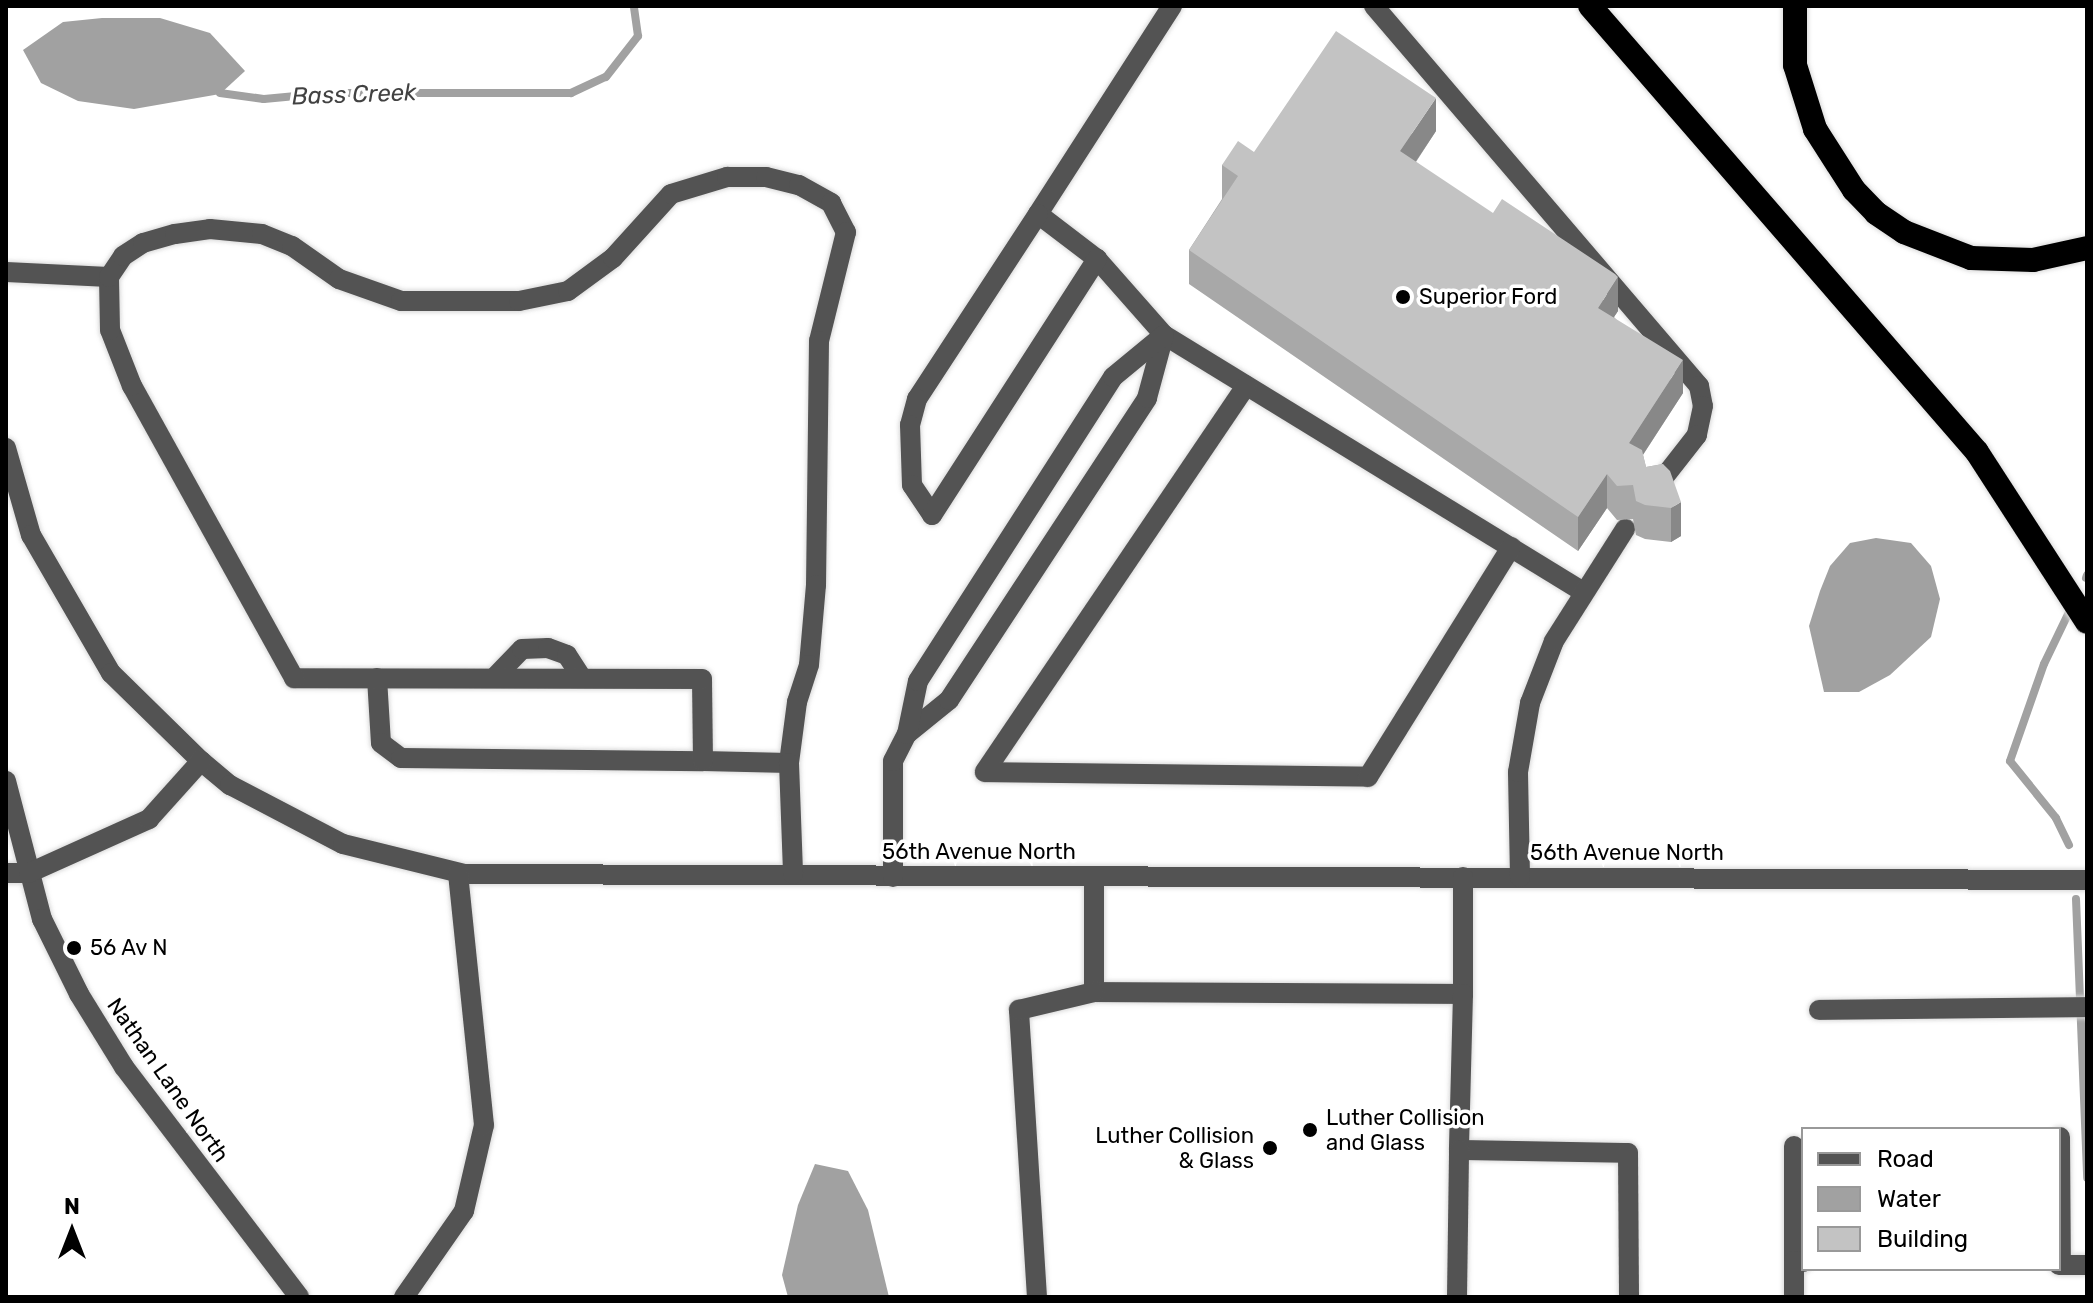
<!DOCTYPE html>
<html>
<head>
<meta charset="utf-8">
<style>
	body { margin:0 }
	#map { position:relative; width:2093px; height:1303px; overflow:hidden; background:#fff; font-family:Rubik,sans-serif }
	div>[style] { position:absolute }
	[style*='--x'] { left:calc(var(--x)*1px); top:calc(var(--y)*1px); width:calc(var(--w)*1px); rotate:calc(var(--a)*1deg) }
	.water>* { inset:0; background:#a1a1a1 }
	.stream>* { height:8px; margin:-4px; padding:0 4px; transform-origin:4px; border-radius:4px; background:#a1a1a1 }
	.roads { filter:drop-shadow(0 0 2px #dbdbdb) drop-shadow(0 0 2px #dbdbdb) }
	.minor>* { height:20px; margin:-10px; padding:0 10px; transform-origin:10px; border-radius:10px; background:#535353 }
	.highway>* { height:24px; margin:-12px; padding:0 12px; transform-origin:12px; border-radius:12px; background:#000 }
	.wall>* { inset:0; background:#a8a8a8 }
	.shaded-wall>* { inset:0; background:#888 }
	.building>* { inset:0; background:#c3c3c3 }
	.dots>* { width:22px; height:22px; translate:-50% -50%; box-sizing:border-box; border:4px solid #fff; border-radius:50% }
	span { translate:-50% -50%; white-space:nowrap; text-align:center; line-height:1.15; -webkit-text-stroke:7px #fff; paint-order:stroke }
	.poi-label { font-size:22px; color:#000 }
	.left { translate:0 -50%; text-align:left }
	.right { translate:-100% -50%; text-align:right }
	.street-label { font-size:22px; color:#000 }
	.water-label { font-size:24px; color:#424242; font-style:italic }
	.frame { position:absolute; inset:0; border:8px solid #000; pointer-events:none }
	.legend { position:absolute; left:1801px; top:1127px; width:260px; height:144px; box-sizing:border-box; background:#fff; border:2px solid #999; margin:0; padding:10px 14px; list-style:none; font-size:24px; color:#000 }
	.legend li { display:flex; align-items:center; gap:16px; height:40px }
	.legend b { width:40px; border:2px solid #999 }
	.north { position:absolute; left:32px; top:1191px; width:80px; height:80px; -webkit-text-stroke:6px #fff; paint-order:stroke; rotate:0deg; font-size:22px; font-weight:700; line-height:32px; text-align:center; color:#000 }
	.north::after { content:''; display:block; margin:auto; width:28px; height:36px; background:#000; clip-path:polygon(50% 0,100% 100%,50% 72%,0 100%) }
</style>
</head>
<body>
<div id="map">
	<div class="water">
		<i style="clip-path:polygon(102px 18px,160px 18px,210px 33px,245px 71px,220px 94px,134px 109px,78px 101px,41px 83px,23px 50px,63px 22px)"></i>
		<i style="clip-path:polygon(1876px 538px,1911px 543px,1931px 566px,1940px 599px,1931px 637px,1890px 675px,1859px 692px,1824px 692px,1809px 626px,1820px 591px,1830px 566px,1850px 543px)"></i>
		<i style="clip-path:polygon(815px 1164px,848px 1171px,868px 1210px,889px 1297px,788px 1297px,782px 1275px,798px 1205px)"></i>
	</div>
	<div class="stream">
		<i style="--x:220;--y:93;--w:44;--a:7.8"></i>
		<i style="--x:264;--y:99;--w:64;--a:-5.4"></i>
		<i style="--x:328;--y:93;--w:243;--a:0"></i>
		<i style="--x:571;--y:93;--w:38;--a:-25"></i>
		<i style="--x:606;--y:77;--w:52;--a:-52"></i>
		<i style="--x:638;--y:36;--w:30;--a:-98"></i>
		<i style="--x:2086;--y:578;--w:3;--a:-72"></i>
		<i style="--x:2069;--y:845;--w:30;--a:-116"></i>
		<i style="--x:2056;--y:818;--w:73;--a:-128.9"></i>
		<i style="--x:2010;--y:761;--w:103;--a:-70.7"></i>
		<i style="--x:2044;--y:664;--w:62;--a:-64.3"></i>
		<i style="--x:2076;--y:899;--w:279;--a:87.7"></i>
	</div>
	<div class="roads">
		<div class="minor">
			<i style="--x:1172;--y:6;--w:247;--a:122.8"></i>
			<i style="--x:1038;--y:214;--w:74;--a:37.3"></i>
			<i style="--x:1097;--y:259;--w:101;--a:48.6"></i>
			<i style="--x:1164;--y:335;--w:492;--a:31.5"></i>
			<i style="--x:1374;--y:6;--w:500;--a:49.46"></i>
			<i style="--x:1699;--y:386;--w:20;--a:79"></i>
			<i style="--x:1703;--y:406;--w:30;--a:102"></i>
			<i style="--x:1697;--y:435;--w:70;--a:128"></i>
			<i style="--x:1038;--y:214;--w:221;--a:123.2"></i>
			<i style="--x:917;--y:399;--w:27;--a:105"></i>
			<i style="--x:910;--y:425;--w:60;--a:88.1"></i>
			<i style="--x:912;--y:485;--w:36;--a:56"></i>
			<i style="--x:932;--y:515;--w:305;--a:-57.2"></i>
			<i style="--x:6;--y:272;--w:103;--a:2.8"></i>
			<i style="--x:1246;--y:386;--w:466;--a:124.1"></i>
			<i style="--x:985;--y:772;--w:383;--a:0.7"></i>
			<i style="--x:1368;--y:777;--w:271;--a:-58.1"></i>
			<i style="--x:6;--y:448;--w:91;--a:74"></i>
			<i style="--x:31;--y:535;--w:160;--a:59.9"></i>
			<i style="--x:111;--y:673;--w:126;--a:44.4"></i>
			<i style="--x:201;--y:761;--w:38;--a:40"></i>
			<i style="--x:230;--y:785;--w:127;--a:27.6"></i>
			<i style="--x:343;--y:844;--w:125;--a:13.9"></i>
			<i style="--x:464;--y:874;--w:1623;--a:0.21"></i>
			<i style="--x:377;--y:678;--w:65;--a:86.5"></i>
			<i style="--x:381;--y:743;--w:25;--a:37"></i>
			<i style="--x:401;--y:758;--w:302;--a:0.6"></i>
			<i style="--x:494;--y:678;--w:40;--a:-46"></i>
			<i style="--x:522;--y:649;--w:26;--a:-2"></i>
			<i style="--x:548;--y:648;--w:20;--a:20"></i>
			<i style="--x:567;--y:655;--w:27;--a:57"></i>
			<i style="--x:907;--y:734;--w:54;--a:-39"></i>
			<i style="--x:949;--y:700;--w:361;--a:-56.7"></i>
			<i style="--x:1147;--y:398;--w:65;--a:-74.9"></i>
			<i style="--x:789;--y:763;--w:86;--a:-178.7"></i>
			<i style="--x:703;--y:761;--w:82;--a:-90.7"></i>
			<i style="--x:702;--y:679;--w:408;--a:-179.9"></i>
			<i style="--x:294;--y:678;--w:334;--a:-119"></i>
			<i style="--x:132;--y:386;--w:60;--a:-111.4"></i>
			<i style="--x:110;--y:330;--w:53;--a:-91.1"></i>
			<i style="--x:109;--y:277;--w:25;--a:-56"></i>
			<i style="--x:123;--y:256;--w:24;--a:-33"></i>
			<i style="--x:143;--y:243;--w:33;--a:-16"></i>
			<i style="--x:175;--y:234;--w:35;--a:-8"></i>
			<i style="--x:210;--y:229;--w:52;--a:5.5"></i>
			<i style="--x:262;--y:234;--w:32;--a:22"></i>
			<i style="--x:292;--y:246;--w:57;--a:35.1"></i>
			<i style="--x:339;--y:279;--w:66;--a:19.5"></i>
			<i style="--x:401;--y:301;--w:118;--a:0"></i>
			<i style="--x:519;--y:301;--w:50;--a:-11.5"></i>
			<i style="--x:568;--y:291;--w:56;--a:-36.3"></i>
			<i style="--x:613;--y:258;--w:86;--a:-47.8"></i>
			<i style="--x:671;--y:194;--w:59;--a:-16.9"></i>
			<i style="--x:727;--y:177;--w:39;--a:0"></i>
			<i style="--x:766;--y:177;--w:34;--a:14"></i>
			<i style="--x:799;--y:185;--w:37;--a:29"></i>
			<i style="--x:831;--y:203;--w:33;--a:63"></i>
			<i style="--x:846;--y:232;--w:112;--a:103.9"></i>
			<i style="--x:819;--y:341;--w:244;--a:90.7"></i>
			<i style="--x:816;--y:585;--w:80;--a:95"></i>
			<i style="--x:809;--y:665;--w:39;--a:108"></i>
			<i style="--x:797;--y:702;--w:62;--a:97.5"></i>
			<i style="--x:789;--y:763;--w:111;--a:87.9"></i>
			<i style="--x:6;--y:781;--w:143;--a:75.4"></i>
			<i style="--x:42;--y:919;--w:84;--a:63.7"></i>
			<i style="--x:79;--y:994;--w:86;--a:58.3"></i>
			<i style="--x:124;--y:1067;--w:289;--a:52.7"></i>
			<i style="--x:6;--y:873;--w:23;--a:0"></i>
			<i style="--x:29;--y:873;--w:132;--a:-24.2"></i>
			<i style="--x:149;--y:819;--w:78;--a:-48.1"></i>
			<i style="--x:893;--y:877;--w:116;--a:-90"></i>
			<i style="--x:893;--y:761;--w:30;--a:-63"></i>
			<i style="--x:907;--y:734;--w:54;--a:-78.3"></i>
			<i style="--x:918;--y:681;--w:361;--a:-57.3"></i>
			<i style="--x:1113;--y:377;--w:66;--a:-39.5"></i>
			<i style="--x:1094;--y:877;--w:115;--a:90"></i>
			<i style="--x:1094;--y:992;--w:369;--a:0.3"></i>
			<i style="--x:1463;--y:994;--w:117;--a:-90"></i>
			<i style="--x:1520;--y:877;--w:105;--a:-91.1"></i>
			<i style="--x:1518;--y:772;--w:70;--a:-80.1"></i>
			<i style="--x:1530;--y:703;--w:66;--a:-68.8"></i>
			<i style="--x:1554;--y:641;--w:133;--a:-57.6"></i>
			<i style="--x:1463;--y:994;--w:156;--a:91.5"></i>
			<i style="--x:1459;--y:1150;--w:169;--a:1"></i>
			<i style="--x:1628;--y:1153;--w:144;--a:89.6"></i>
			<i style="--x:1819;--y:1010;--w:268;--a:-0.6"></i>
			<i style="--x:2060;--y:1137;--w:128;--a:89.6"></i>
			<i style="--x:1794;--y:1146;--w:115;--a:90"></i>
			<i style="--x:1794;--y:1261;--w:9;--a:6"></i>
			<i style="--x:1794;--y:1261;--w:36;--a:90"></i>
			<i style="--x:2059;--y:1265;--w:28;--a:0"></i>
			<i style="--x:404;--y:1297;--w:105;--a:-55.1"></i>
			<i style="--x:464;--y:1211;--w:88;--a:-76.9"></i>
			<i style="--x:484;--y:1125;--w:253;--a:-95.9"></i>
			<i style="--x:1037;--y:1297;--w:288;--a:-93.6"></i>
			<i style="--x:1019;--y:1010;--w:77;--a:-13.5"></i>
			<i style="--x:1457;--y:1297;--w:147;--a:-89.2"></i>
		</div>
		<div class="highway">
			<i style="--x:1590;--y:6;--w:590;--a:49.05"></i>
			<i style="--x:1977;--y:452;--w:202;--a:57.1"></i>
			<i style="--x:1795;--y:6;--w:59;--a:90"></i>
			<i style="--x:1795;--y:65;--w:67;--a:72.6"></i>
			<i style="--x:1815;--y:129;--w:72;--a:57.4"></i>
			<i style="--x:1854;--y:190;--w:32;--a:46"></i>
			<i style="--x:1876;--y:213;--w:34;--a:34"></i>
			<i style="--x:1904;--y:232;--w:72;--a:21.2"></i>
			<i style="--x:1971;--y:258;--w:62;--a:1.8"></i>
			<i style="--x:2033;--y:260;--w:55;--a:-12.5"></i>
		</div>
	</div>
	<div class="wall">
		<i style="clip-path:polygon(1436px 131px,1416px 162px,1618px 311px,1614px 317px,1683px 393px,1643px 455px,1646px 467px,1663px 464px,1681px 536px,1671px 542px,1645px 539px,1636px 535px,1633px 519px,1617px 520px,1607px 508px,1578px 551px,1189px 284px,1189px 250px,1222px 199px,1222px 165px,1254px 152px)"></i>
	</div>
	<div class="shaded-wall">
		<i style="clip-path:polygon(1436px 98px,1436px 131px,1400px 185px,1400px 151px)"></i>
		<i style="clip-path:polygon(1618px 277px,1618px 311px,1598px 341px,1598px 308px)"></i>
		<i style="clip-path:polygon(1683px 360px,1683px 393px,1629px 476px,1629px 443px)"></i>
		<i style="clip-path:polygon(1607px 474px,1607px 508px,1578px 551px,1578px 517px)"></i>
		<i style="clip-path:polygon(1681px 502px,1681px 536px,1671px 542px,1671px 508px)"></i>
	</div>
	<div class="building">
		<i style="clip-path:polygon(1336px 31px,1436px 98px,1400px 151px,1493px 213px,1502px 199px,1615px 274px,1618px 277px,1598px 308px,1683px 360px,1629px 443px,1642px 450px,1646px 467px,1663px 464px,1670px 471px,1681px 502px,1671px 508px,1645px 505px,1636px 501px,1633px 485px,1617px 486px,1607px 474px,1578px 517px,1189px 250px,1238px 176px,1222px 165px,1238px 141px,1254px 152px)"></i>
	</div>
	<div class="dots">
		<i style="left:1403px;top:297px;background:#000"></i>
		<i style="left:74px;top:948px;background:#000"></i>
		<i style="left:1310px;top:1130px;background:#000"></i>
		<i style="left:1270px;top:1148px;background:#000"></i>
	</div>
	<div class="poi-label">
		<span class="left" style="left:1419px;top:297px">Superior Ford</span>
		<span class="left" style="left:90px;top:948px">56 Av N</span>
		<span class="left" style="left:1326px;top:1130px">Luther Collision<br>and Glass</span>
		<span class="right" style="left:1254px;top:1148px">Luther Collision<br>&amp; Glass</span>
	</div>
	<div class="street-label">
		<span style="left:979px;top:852px">56th Avenue North</span>
		<span style="left:1627px;top:853px">56th Avenue North</span>
		<span style="left:168px;top:1080px;rotate:55deg">Nathan Lane North</span>
	</div>
	<div class="water-label">
		<span style="left:354px;top:95px;rotate:-2deg">Bass Creek</span>
	</div>
	<div class="frame"></div>
	<ul class="legend">
	<li><b style="height:10px;background:#535353"></b>Road</li>
	<li><b style="height:22px;background:#a1a1a1"></b>Water</li>
	<li><b style="height:22px;background:#c3c3c3"></b>Building</li>
	</ul>
	<div class="north">N</div>
</div>
</body>
</html>
